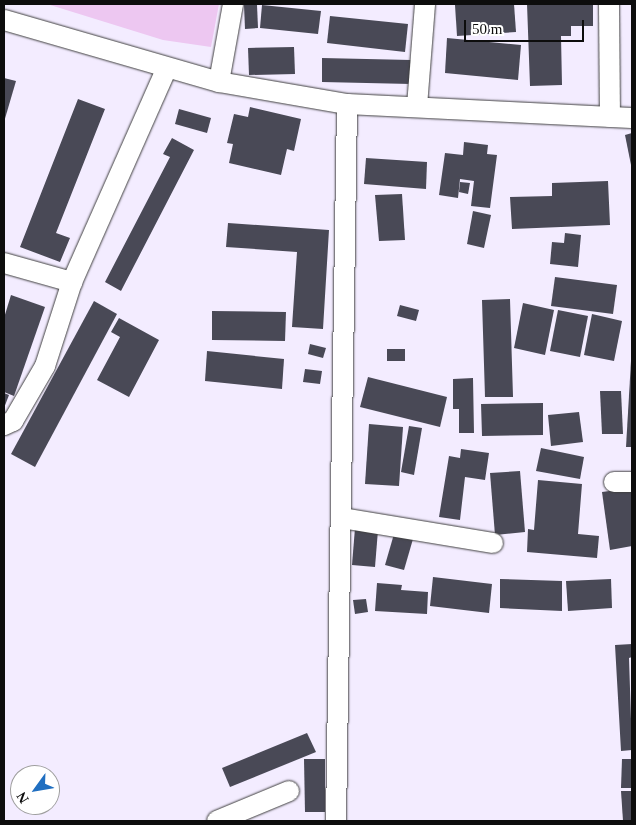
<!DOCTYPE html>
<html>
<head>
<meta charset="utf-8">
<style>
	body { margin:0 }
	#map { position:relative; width:636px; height:825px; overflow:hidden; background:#f3ecff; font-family:"Times New Roman",serif }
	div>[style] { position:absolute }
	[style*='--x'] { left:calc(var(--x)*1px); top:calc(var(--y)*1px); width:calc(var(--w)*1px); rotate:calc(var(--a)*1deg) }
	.pitch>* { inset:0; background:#edc7f1 }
	.building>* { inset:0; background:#494956 }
	.roads { filter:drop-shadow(0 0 1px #404040) drop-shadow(0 0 1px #404040) }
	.minor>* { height:20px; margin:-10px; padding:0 10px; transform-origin:10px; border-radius:10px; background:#fff }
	span { translate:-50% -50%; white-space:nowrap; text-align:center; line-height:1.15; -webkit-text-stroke:5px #fff; paint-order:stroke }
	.frame { position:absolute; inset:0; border:5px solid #0d0d0d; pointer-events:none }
	.north { position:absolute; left:10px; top:765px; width:50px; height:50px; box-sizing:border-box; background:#fff; border:1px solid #9e9e9e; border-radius:50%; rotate:238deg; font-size:14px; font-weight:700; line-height:20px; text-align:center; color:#0d0d0d }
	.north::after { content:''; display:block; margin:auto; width:18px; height:22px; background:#206fc1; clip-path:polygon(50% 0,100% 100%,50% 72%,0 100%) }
	.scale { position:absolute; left:464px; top:20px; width:120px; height:22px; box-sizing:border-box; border:2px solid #0d0d0d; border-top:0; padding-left:6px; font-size:15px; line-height:18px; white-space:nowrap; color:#0d0d0d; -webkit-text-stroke:4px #fff; paint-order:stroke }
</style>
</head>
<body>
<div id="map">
	<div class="pitch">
		<i style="clip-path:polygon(47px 4px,219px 4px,211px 47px,163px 40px)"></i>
	</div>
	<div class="building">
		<i style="clip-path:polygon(514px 4px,516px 32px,457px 36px,455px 5px)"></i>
		<i style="clip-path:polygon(527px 4px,593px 4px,593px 26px,571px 26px,571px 36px,561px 36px,562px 85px,530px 86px)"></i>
		<i style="clip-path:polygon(244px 5px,257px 5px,258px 28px,245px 29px)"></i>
		<i style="clip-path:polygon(262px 5px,321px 11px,318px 34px,260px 28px)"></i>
		<i style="clip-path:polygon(330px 16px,408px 24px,405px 52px,327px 43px)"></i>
		<i style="clip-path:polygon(447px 38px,521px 45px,518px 80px,445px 73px)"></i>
		<i style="clip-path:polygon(294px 47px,295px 74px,249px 75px,248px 48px)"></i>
		<i style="clip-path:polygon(322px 58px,411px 60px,411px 84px,322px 82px)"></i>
		<i style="clip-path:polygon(4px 78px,16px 81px,4px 122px)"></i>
		<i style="clip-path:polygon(78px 99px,105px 109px,56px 233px,70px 238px,60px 262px,20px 247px)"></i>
		<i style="clip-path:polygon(250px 107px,301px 119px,294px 151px,287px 149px,281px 175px,229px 163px,233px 144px,227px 143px,234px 114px,248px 117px)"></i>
		<i style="clip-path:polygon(179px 109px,211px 118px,207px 133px,175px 124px)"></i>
		<i style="clip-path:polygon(632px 133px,632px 165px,631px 165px,625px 135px)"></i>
		<i style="clip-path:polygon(172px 138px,194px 150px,121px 291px,105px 282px,170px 157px,163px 154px)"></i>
		<i style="clip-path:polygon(464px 142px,488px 145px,487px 154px,497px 155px,490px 208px,471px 206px,474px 181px,460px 179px,458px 198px,439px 195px,445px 153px,463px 155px)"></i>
		<i style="clip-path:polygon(366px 158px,427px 162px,426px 189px,364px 184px)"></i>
		<i style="clip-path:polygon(608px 181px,610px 225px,512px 229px,510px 197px,552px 196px,552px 183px)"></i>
		<i style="clip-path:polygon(460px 182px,470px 183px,468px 194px,459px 192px)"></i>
		<i style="clip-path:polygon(402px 194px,405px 240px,379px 241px,375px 195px)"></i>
		<i style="clip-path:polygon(473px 211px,491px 215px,484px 248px,467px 244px)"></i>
		<i style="clip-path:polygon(228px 223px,329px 230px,323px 329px,292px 327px,297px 252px,226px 247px)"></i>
		<i style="clip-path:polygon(565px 233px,581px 235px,578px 267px,550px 264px,552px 242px,564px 243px)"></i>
		<i style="clip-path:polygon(555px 277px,617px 285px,613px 314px,551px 306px)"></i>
		<i style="clip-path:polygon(11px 295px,45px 307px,14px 396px,4px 392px,4px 318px)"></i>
		<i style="clip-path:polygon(510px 299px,513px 397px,485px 397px,482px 300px)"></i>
		<i style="clip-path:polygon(94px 301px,117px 314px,35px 467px,11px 454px)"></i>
		<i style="clip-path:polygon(523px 303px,554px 310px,545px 355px,514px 348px)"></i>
		<i style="clip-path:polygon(400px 305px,419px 310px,416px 321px,397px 316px)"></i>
		<i style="clip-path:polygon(558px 310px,588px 316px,580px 357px,550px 351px)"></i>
		<i style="clip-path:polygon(212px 311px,286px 312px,285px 341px,212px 340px)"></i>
		<i style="clip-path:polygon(592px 314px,622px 321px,614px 361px,584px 355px)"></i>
		<i style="clip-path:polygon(119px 318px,159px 340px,129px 397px,97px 380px,120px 337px,111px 332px)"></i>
		<i style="clip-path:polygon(310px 344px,326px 348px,323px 358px,308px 354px)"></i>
		<i style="clip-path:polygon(387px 349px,405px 349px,405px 361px,387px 361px)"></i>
		<i style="clip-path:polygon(207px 351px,284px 359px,282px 389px,205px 381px)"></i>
		<i style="clip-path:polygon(631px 361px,632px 361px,632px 447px,626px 447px)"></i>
		<i style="clip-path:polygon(305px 369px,322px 371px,320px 384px,303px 382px)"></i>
		<i style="clip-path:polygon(368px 377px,447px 397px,440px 427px,360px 407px)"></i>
		<i style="clip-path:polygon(473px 378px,474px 433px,459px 433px,459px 409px,453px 409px,453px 379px)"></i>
		<i style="clip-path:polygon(600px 391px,621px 391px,623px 434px,602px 434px)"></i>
		<i style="clip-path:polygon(4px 393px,9px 395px,4px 408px)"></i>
		<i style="clip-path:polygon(543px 403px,543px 435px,482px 436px,481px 404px)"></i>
		<i style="clip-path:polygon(579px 412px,583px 442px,551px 446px,548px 415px)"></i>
		<i style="clip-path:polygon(369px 424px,403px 427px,399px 486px,365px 484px)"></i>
		<i style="clip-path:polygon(409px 426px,422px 428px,414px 475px,401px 472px)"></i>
		<i style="clip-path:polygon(541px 448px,584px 457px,580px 479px,536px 471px)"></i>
		<i style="clip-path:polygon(461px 449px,489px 453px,485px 480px,465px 477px,460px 520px,439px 517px,449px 456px,460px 458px)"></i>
		<i style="clip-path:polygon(520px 471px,525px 532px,495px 535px,490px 473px)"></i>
		<i style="clip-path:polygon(538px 480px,582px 484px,578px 534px,599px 536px,597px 558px,527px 552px,528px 529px,534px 530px)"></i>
		<i style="clip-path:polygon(632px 488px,632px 546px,610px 550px,602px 492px)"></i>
		<i style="clip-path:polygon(355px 528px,378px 530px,375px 567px,352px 565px)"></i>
		<i style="clip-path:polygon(394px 534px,413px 539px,404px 570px,385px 565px)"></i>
		<i style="clip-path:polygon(433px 577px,492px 584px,489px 613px,430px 606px)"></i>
		<i style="clip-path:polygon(500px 579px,562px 581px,562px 611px,500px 608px)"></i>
		<i style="clip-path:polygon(611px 579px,612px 608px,568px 611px,566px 581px)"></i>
		<i style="clip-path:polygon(377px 583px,402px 585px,401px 590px,428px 592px,427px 614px,375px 611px)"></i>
		<i style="clip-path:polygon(366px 599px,368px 612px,355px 614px,353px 600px)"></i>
		<i style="clip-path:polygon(632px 644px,632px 657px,629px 658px,632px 750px,621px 751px,615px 645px)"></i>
		<i style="clip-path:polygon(307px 733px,316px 752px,230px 787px,222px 768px)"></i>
		<i style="clip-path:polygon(304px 759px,325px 759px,325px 812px,305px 812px)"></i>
		<i style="clip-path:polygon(622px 759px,632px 759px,632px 788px,621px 788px)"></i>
		<i style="clip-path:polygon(621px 791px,632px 791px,632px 821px,623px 821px)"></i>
	</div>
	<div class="roads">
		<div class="minor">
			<i style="--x:609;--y:4;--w:113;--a:89.5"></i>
			<i style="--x:4;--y:20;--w:224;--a:16.1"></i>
			<i style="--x:219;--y:82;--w:130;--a:9.8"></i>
			<i style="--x:347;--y:104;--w:285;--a:2.8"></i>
			<i style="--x:219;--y:82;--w:79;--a:-79.8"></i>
			<i style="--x:417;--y:106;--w:102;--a:-85.5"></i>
			<i style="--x:4;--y:263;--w:71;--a:15.6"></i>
			<i style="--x:4;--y:425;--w:10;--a:-24"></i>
			<i style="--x:13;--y:421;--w:64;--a:-59.8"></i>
			<i style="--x:45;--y:366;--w:88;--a:-72.2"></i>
			<i style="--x:72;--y:282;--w:234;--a:-66.1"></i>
			<i style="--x:614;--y:482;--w:18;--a:0"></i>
			<i style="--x:342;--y:518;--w:153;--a:9.4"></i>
			<i style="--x:217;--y:821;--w:78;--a:-22.6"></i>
			<i style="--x:336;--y:821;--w:717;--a:-89.12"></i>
		</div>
	</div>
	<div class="frame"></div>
	<div class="north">N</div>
	<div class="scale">50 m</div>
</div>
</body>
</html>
